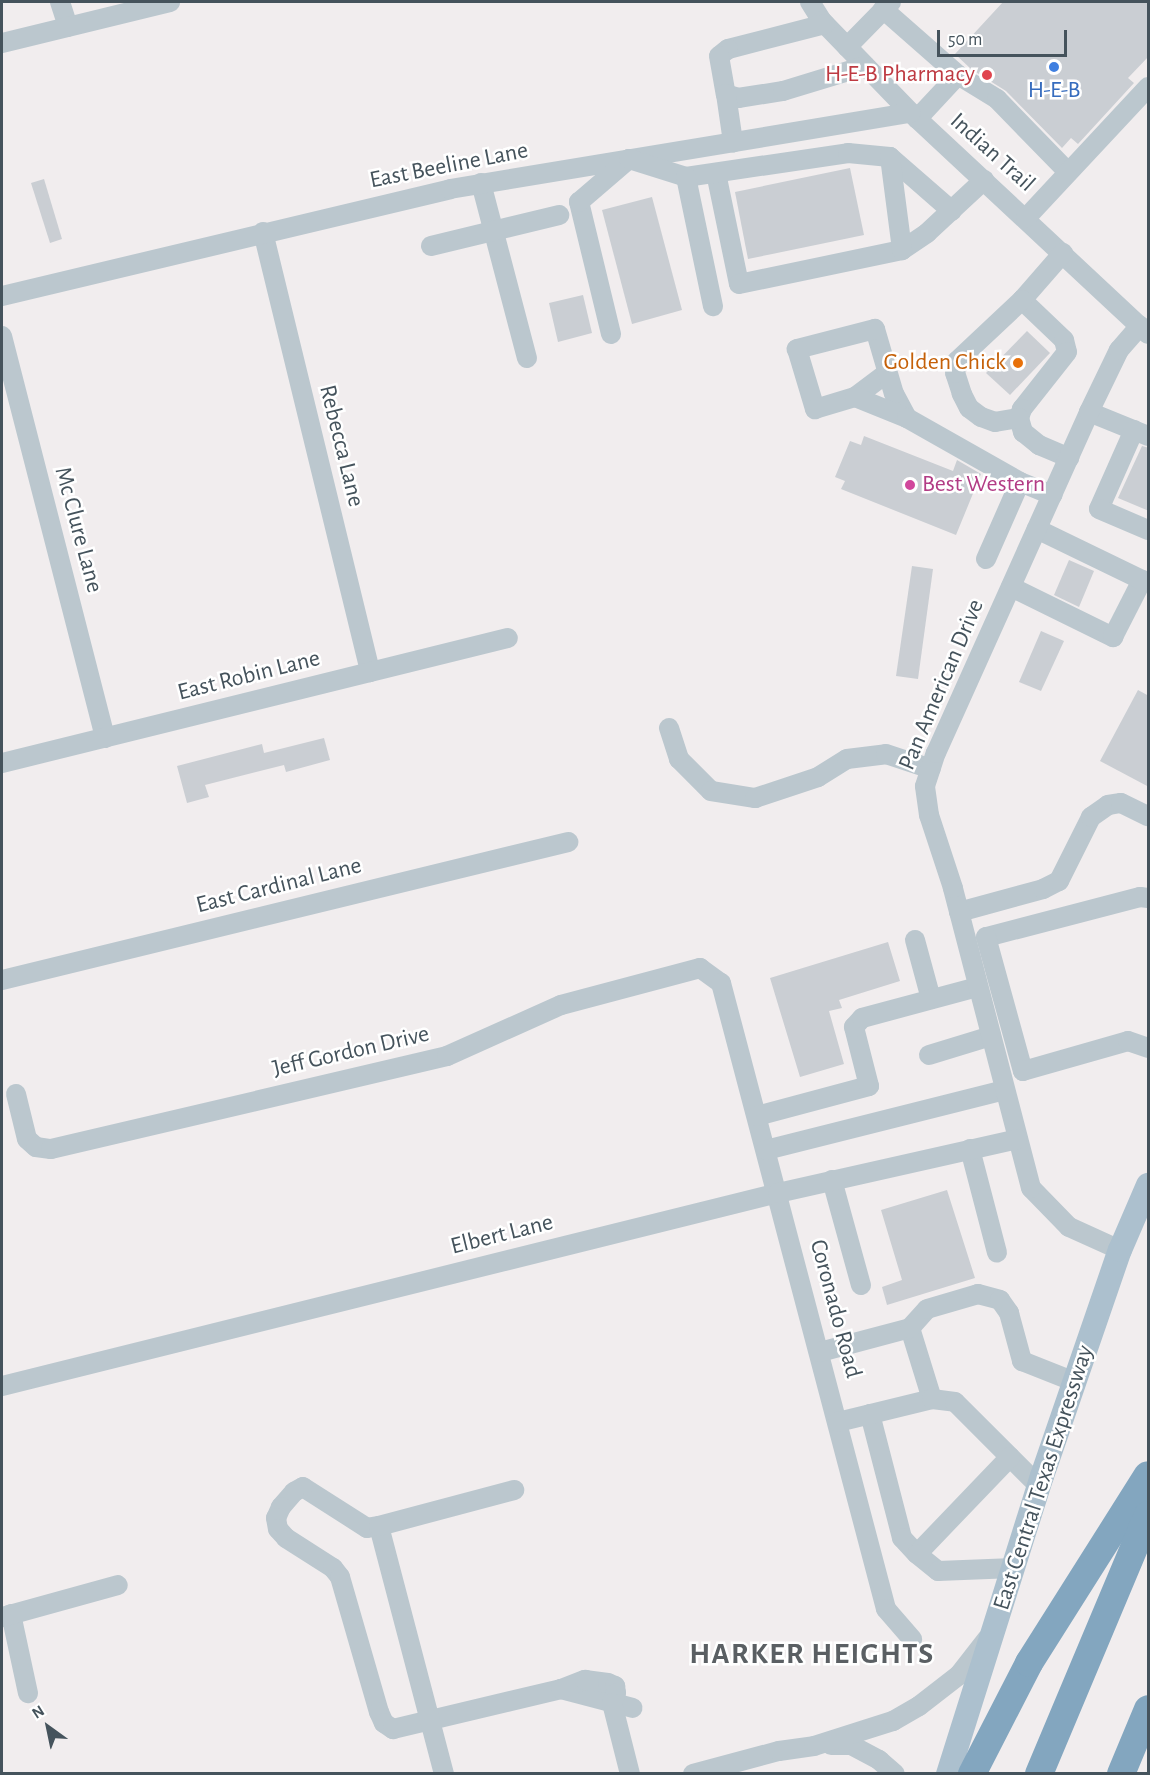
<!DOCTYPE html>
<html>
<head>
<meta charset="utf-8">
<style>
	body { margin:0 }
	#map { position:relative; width:1150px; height:1775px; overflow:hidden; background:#f1edee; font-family:"Alegreya Sans",sans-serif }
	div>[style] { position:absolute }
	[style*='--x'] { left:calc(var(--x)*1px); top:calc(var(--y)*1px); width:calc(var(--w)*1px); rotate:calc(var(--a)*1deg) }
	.building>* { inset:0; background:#caced3 }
	.minor>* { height:20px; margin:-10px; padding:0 10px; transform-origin:10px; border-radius:10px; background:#bbc7ce }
	.major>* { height:24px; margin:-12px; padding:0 12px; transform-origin:12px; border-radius:12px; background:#acc0ce }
	.highway>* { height:28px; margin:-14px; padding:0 14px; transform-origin:14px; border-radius:14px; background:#83a6bf }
	.dots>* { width:16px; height:16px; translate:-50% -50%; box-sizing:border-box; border:3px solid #fff; border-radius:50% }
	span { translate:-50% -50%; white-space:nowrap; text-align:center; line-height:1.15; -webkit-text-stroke:5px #fff; paint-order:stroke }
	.health-label { font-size:24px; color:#be3a42 }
	.right { translate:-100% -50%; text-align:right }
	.shop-label { font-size:24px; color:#366cbe }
	.street-label { font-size:24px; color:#45535c }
	.food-label { font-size:24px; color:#c56008 }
	.hotel-label { font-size:24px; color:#b23c85 }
	.left { translate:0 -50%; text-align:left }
	.district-label { font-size:30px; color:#5a5f63; font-weight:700; letter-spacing:1.5px }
	.frame { position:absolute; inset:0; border:3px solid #45535c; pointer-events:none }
	.north { position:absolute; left:18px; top:1697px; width:60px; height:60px; -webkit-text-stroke:4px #fff; paint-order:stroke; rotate:327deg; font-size:16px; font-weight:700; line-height:24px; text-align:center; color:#45535c }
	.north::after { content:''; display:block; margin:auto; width:21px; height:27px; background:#45535c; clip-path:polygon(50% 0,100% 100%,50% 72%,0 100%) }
	.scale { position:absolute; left:937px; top:30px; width:130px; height:27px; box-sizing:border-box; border:3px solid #45535c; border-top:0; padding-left:8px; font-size:18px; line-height:21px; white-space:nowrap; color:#45535c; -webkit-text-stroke:4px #fff; paint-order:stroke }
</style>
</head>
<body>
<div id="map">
	<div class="building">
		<i style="clip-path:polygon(1003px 2px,1149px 2px,1149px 56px,1128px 78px,1134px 83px,1078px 144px,1071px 138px,1062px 148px,1006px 91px,971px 69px,955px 54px)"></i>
		<i style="clip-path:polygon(850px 168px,864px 235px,748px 259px,735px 192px)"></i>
		<i style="clip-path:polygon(44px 179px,62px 239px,50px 243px,31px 183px)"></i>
		<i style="clip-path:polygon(652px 197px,682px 310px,632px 324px,602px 210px)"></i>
		<i style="clip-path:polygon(583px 295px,592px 333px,558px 342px,549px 303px)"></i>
		<i style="clip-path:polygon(1027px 331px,1050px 353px,1010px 395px,986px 373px)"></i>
		<i style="clip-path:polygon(864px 436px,953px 471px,957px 460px,981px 474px,956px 535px,841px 489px,845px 481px,835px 477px,850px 441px,861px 445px)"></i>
		<i style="clip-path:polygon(1142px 446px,1149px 448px,1149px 511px,1118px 498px)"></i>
		<i style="clip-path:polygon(1069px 560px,1094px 571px,1079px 607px,1054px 595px)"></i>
		<i style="clip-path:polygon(912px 566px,933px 569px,918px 679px,896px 676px)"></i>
		<i style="clip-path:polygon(1041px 631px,1064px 641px,1041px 691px,1019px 682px)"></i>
		<i style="clip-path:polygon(1138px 690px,1149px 696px,1149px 787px,1100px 761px)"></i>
		<i style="clip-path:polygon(324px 738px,330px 760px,286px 772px,284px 765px,205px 785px,209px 797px,187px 803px,177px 766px,262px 744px,264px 753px)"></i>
		<i style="clip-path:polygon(888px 942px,900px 981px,839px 1000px,842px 1008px,829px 1011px,844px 1064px,800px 1077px,770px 978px)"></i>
		<i style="clip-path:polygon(947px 1190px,975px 1278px,887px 1305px,882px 1287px,902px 1280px,881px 1210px)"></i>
	</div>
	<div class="minor">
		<i style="--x:60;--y:2;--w:26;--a:72"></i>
		<i style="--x:810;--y:2;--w:22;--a:58"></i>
		<i style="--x:822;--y:21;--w:128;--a:45.9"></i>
		<i style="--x:911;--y:113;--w:324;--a:43"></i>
		<i style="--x:883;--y:9;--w:100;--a:41.3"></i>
		<i style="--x:958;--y:75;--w:60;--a:133"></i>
		<i style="--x:825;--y:24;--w:100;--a:165.5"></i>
		<i style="--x:728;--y:49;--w:11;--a:142"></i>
		<i style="--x:719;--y:56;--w:39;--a:80"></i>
		<i style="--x:726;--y:94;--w:13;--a:18"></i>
		<i style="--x:738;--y:98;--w:46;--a:-8.8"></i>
		<i style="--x:783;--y:91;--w:86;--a:-17"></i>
		<i style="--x:2;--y:43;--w:173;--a:-13.7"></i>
		<i style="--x:847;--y:47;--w:63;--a:-45.6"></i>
		<i style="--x:958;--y:75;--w:46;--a:31.6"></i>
		<i style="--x:997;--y:99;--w:102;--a:45.8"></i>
		<i style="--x:726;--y:94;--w:49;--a:81.7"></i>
		<i style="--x:890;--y:157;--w:82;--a:41.1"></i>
		<i style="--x:716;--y:173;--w:113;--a:78.3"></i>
		<i style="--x:739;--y:284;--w:167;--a:-11.8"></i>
		<i style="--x:902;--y:250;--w:30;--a:-34"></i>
		<i style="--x:927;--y:233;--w:78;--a:-42.9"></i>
		<i style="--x:686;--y:177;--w:164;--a:-8.4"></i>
		<i style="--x:848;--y:153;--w:42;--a:5.4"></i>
		<i style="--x:890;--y:157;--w:94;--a:82.6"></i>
		<i style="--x:481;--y:183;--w:181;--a:75.3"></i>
		<i style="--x:1026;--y:218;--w:179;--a:-47"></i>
		<i style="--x:263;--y:232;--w:453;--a:76.3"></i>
		<i style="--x:431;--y:246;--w:132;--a:-13.6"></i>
		<i style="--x:1063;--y:253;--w:62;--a:131.1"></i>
		<i style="--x:1022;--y:300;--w:58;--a:43.6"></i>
		<i style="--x:1064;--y:340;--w:12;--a:76"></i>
		<i style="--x:1067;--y:352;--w:73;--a:128.3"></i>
		<i style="--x:1022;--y:409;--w:9;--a:108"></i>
		<i style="--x:1019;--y:418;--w:15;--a:74"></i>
		<i style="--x:1023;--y:432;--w:21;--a:39"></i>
		<i style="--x:1039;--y:445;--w:33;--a:23"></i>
		<i style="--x:2;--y:296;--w:461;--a:-13.4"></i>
		<i style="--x:450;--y:189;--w:467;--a:-9.4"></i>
		<i style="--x:611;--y:334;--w:136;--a:-103.6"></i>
		<i style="--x:579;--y:202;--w:66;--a:-40.7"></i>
		<i style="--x:629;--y:159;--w:60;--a:17.5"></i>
		<i style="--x:686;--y:177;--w:132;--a:78.2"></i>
		<i style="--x:2;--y:336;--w:415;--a:75.6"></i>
		<i style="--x:855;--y:397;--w:40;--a:-37"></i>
		<i style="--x:1089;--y:412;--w:64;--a:22.1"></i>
		<i style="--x:907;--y:418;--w:27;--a:-118"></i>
		<i style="--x:894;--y:394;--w:68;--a:-106.3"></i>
		<i style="--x:875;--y:329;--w:81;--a:165.6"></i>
		<i style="--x:797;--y:349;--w:63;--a:73.3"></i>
		<i style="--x:815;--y:409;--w:42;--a:-16.7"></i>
		<i style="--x:855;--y:397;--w:56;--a:22"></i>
		<i style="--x:907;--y:418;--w:130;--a:29.5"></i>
		<i style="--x:1020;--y:482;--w:35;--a:22"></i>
		<i style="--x:1019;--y:418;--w:24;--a:171"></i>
		<i style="--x:995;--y:422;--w:15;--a:-160"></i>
		<i style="--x:981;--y:417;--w:15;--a:-143"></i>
		<i style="--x:969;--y:408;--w:16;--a:-117"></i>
		<i style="--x:962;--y:394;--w:22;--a:-108"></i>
		<i style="--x:955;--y:373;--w:12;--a:-81"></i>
		<i style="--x:957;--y:361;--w:89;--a:-43.2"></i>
		<i style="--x:1134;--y:430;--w:86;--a:113.9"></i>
		<i style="--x:1099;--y:509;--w:53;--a:23.2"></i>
		<i style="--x:986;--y:559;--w:84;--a:-66.2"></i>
		<i style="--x:1011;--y:587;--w:114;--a:26.1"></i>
		<i style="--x:1113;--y:637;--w:64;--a:-63"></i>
		<i style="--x:1142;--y:580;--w:117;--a:-154.1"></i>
		<i style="--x:669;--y:728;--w:33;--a:72"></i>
		<i style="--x:679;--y:759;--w:45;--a:45"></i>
		<i style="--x:711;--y:791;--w:45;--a:9"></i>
		<i style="--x:755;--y:798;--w:66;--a:-18.4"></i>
		<i style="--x:818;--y:777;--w:34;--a:-32"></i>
		<i style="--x:847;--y:759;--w:39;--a:-7"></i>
		<i style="--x:886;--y:754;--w:47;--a:18.4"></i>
		<i style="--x:2;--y:763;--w:521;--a:-13.88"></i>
		<i style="--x:1148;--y:898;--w:8;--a:-173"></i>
		<i style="--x:1140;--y:897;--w:159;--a:165.4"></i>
		<i style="--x:986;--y:937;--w:139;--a:74.6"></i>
		<i style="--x:1023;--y:1071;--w:109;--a:-15.9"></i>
		<i style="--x:1128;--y:1041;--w:21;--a:19"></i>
		<i style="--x:959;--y:912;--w:87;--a:-15.3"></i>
		<i style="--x:1043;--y:889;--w:18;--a:-27"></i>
		<i style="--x:1059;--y:881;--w:72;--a:-63.4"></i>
		<i style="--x:1091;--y:817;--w:21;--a:-35"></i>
		<i style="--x:1108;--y:805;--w:13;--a:-9"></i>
		<i style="--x:1121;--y:803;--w:30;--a:26"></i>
		<i style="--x:915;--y:940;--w:61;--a:74.8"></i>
		<i style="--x:2;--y:980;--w:583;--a:-13.7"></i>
		<i style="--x:929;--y:1055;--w:65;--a:-17"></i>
		<i style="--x:16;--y:1094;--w:46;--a:76.3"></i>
		<i style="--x:27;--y:1139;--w:12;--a:42"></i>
		<i style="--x:36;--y:1147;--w:15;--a:8"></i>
		<i style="--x:51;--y:1149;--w:407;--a:-13.2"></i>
		<i style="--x:447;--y:1056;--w:125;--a:-24.1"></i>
		<i style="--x:561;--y:1005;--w:144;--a:-14.9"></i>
		<i style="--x:700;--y:968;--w:26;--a:36"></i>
		<i style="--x:721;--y:983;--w:647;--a:75.23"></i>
		<i style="--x:886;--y:1609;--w:40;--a:49"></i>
		<i style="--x:757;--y:1116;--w:116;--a:-15"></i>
		<i style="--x:869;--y:1086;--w:61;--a:-104.3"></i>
		<i style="--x:854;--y:1027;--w:12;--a:-48"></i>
		<i style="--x:862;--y:1018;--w:120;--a:-15"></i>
		<i style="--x:970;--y:1149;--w:107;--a:75.4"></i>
		<i style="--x:766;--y:1150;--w:245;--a:-14.1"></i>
		<i style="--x:832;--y:1180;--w:109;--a:74.6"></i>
		<i style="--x:1120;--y:1250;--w:56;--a:-155.7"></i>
		<i style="--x:1069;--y:1227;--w:54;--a:-134.3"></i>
		<i style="--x:1031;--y:1188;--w:310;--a:-104.6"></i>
		<i style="--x:953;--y:888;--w:77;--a:-108.2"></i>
		<i style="--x:929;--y:815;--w:29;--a:-98"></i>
		<i style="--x:925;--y:786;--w:35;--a:-72"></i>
		<i style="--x:936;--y:753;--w:374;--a:-65.8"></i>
		<i style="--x:1089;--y:412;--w:69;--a:-64.2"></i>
		<i style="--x:1119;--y:350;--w:32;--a:-49"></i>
		<i style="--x:910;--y:1328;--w:74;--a:72.8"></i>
		<i style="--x:820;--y:1352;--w:93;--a:-14.9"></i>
		<i style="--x:910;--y:1328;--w:25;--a:-48"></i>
		<i style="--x:927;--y:1309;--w:53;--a:-16.4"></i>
		<i style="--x:978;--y:1294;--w:23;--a:15"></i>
		<i style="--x:1000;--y:1300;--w:16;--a:55"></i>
		<i style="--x:1009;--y:1313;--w:50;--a:74.8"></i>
		<i style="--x:1022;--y:1361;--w:57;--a:21.6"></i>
		<i style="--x:2;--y:1386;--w:800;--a:-13.97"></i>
		<i style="--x:778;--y:1193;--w:245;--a:-12.7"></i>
		<i style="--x:870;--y:1414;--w:128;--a:75.5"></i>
		<i style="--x:902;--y:1538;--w:22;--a:47"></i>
		<i style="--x:838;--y:1422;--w:97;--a:-13.7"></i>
		<i style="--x:932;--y:1399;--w:23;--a:7"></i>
		<i style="--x:955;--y:1402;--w:119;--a:45"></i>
		<i style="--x:1010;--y:1457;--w:134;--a:133.8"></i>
		<i style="--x:917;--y:1554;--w:27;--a:39"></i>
		<i style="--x:938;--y:1571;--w:76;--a:-2.3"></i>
		<i style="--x:379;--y:1526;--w:12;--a:171"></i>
		<i style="--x:367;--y:1528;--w:76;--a:-147.4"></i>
		<i style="--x:303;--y:1487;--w:10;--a:151"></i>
		<i style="--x:294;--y:1492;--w:20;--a:131"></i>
		<i style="--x:281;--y:1507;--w:12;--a:114"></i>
		<i style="--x:276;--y:1518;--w:11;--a:80"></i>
		<i style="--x:278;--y:1529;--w:12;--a:48"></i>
		<i style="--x:286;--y:1538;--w:56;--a:32.6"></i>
		<i style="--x:333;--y:1568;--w:11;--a:52"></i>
		<i style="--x:340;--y:1577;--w:141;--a:73.9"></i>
		<i style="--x:379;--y:1712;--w:12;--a:66"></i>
		<i style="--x:384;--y:1723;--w:11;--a:34"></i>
		<i style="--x:393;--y:1729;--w:173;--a:-13.4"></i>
		<i style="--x:561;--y:1689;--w:74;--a:14.8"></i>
		<i style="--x:11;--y:1614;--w:81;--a:77.9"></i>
		<i style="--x:2;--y:1617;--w:120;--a:-15.4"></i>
		<i style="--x:561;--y:1689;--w:26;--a:-21"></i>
		<i style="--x:585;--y:1680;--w:23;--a:7"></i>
		<i style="--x:608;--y:1683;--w:8;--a:23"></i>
		<i style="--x:615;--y:1686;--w:7;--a:82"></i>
		<i style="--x:616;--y:1693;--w:11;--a:112"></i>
		<i style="--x:612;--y:1703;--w:73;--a:75.8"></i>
		<i style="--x:831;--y:1745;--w:20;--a:0"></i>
		<i style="--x:851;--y:1745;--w:32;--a:28"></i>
		<i style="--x:879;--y:1760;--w:21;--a:41"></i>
		<i style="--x:444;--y:1774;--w:256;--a:-104.7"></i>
		<i style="--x:379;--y:1526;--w:140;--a:-14.9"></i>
		<i style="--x:693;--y:1774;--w:89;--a:-15"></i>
		<i style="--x:779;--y:1751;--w:35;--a:-8"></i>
		<i style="--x:814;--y:1746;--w:83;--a:-17.6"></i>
		<i style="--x:893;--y:1721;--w:30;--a:-30"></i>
		<i style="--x:919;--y:1706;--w:51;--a:-37.8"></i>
		<i style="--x:959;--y:1675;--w:46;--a:-52.1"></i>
	</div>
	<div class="major">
		<i style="--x:948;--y:1774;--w:312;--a:-72.5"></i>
		<i style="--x:1042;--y:1476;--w:239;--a:-71"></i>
		<i style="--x:1120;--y:1250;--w:71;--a:-66.7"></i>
	</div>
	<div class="highway">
		<i style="--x:972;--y:1774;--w:125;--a:-62.8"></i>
		<i style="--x:1029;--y:1663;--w:222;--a:-57.7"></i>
		<i style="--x:1039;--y:1774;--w:281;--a:-67.2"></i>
		<i style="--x:1121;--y:1774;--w:70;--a:-67.4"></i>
	</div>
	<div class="dots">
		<i style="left:1054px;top:67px;background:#3f7fe0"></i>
		<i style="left:987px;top:75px;background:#e0444e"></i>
		<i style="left:1018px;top:363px;background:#e8710a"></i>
		<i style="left:910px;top:485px;background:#d1479c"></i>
	</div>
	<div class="health-label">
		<span class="right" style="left:975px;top:75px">H-E-B Pharmacy</span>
	</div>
	<div class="shop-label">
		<span style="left:1054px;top:91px">H-E-B</span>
	</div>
	<div class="street-label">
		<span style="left:992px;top:153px;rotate:42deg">Indian Trail</span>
		<span style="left:449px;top:166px;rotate:-11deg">East Beeline Lane</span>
		<span style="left:341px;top:446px;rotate:76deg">Rebecca Lane</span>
		<span style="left:78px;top:530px;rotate:75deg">Mc Clure Lane</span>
		<span style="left:249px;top:676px;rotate:-14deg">East Robin Lane</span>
		<span style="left:942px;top:685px;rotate:-67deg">Pan American Drive</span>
		<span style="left:279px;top:886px;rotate:-14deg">East Cardinal Lane</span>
		<span style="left:351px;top:1052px;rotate:-13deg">Jeff Gordon Drive</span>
		<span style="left:502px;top:1235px;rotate:-14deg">Elbert Lane</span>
		<span style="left:835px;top:1309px;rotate:75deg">Coronado Road</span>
		<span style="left:1044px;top:1478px;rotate:-72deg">East Central Texas Expressway</span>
	</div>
	<div class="food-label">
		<span class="right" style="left:1006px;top:363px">Golden Chick</span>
	</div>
	<div class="hotel-label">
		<span class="left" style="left:922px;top:485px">Best Western</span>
	</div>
	<div class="district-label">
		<span style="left:812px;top:1654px">HARKER HEIGHTS</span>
	</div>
	<div class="frame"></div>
	<div class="north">N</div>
	<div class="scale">50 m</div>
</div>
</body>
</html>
